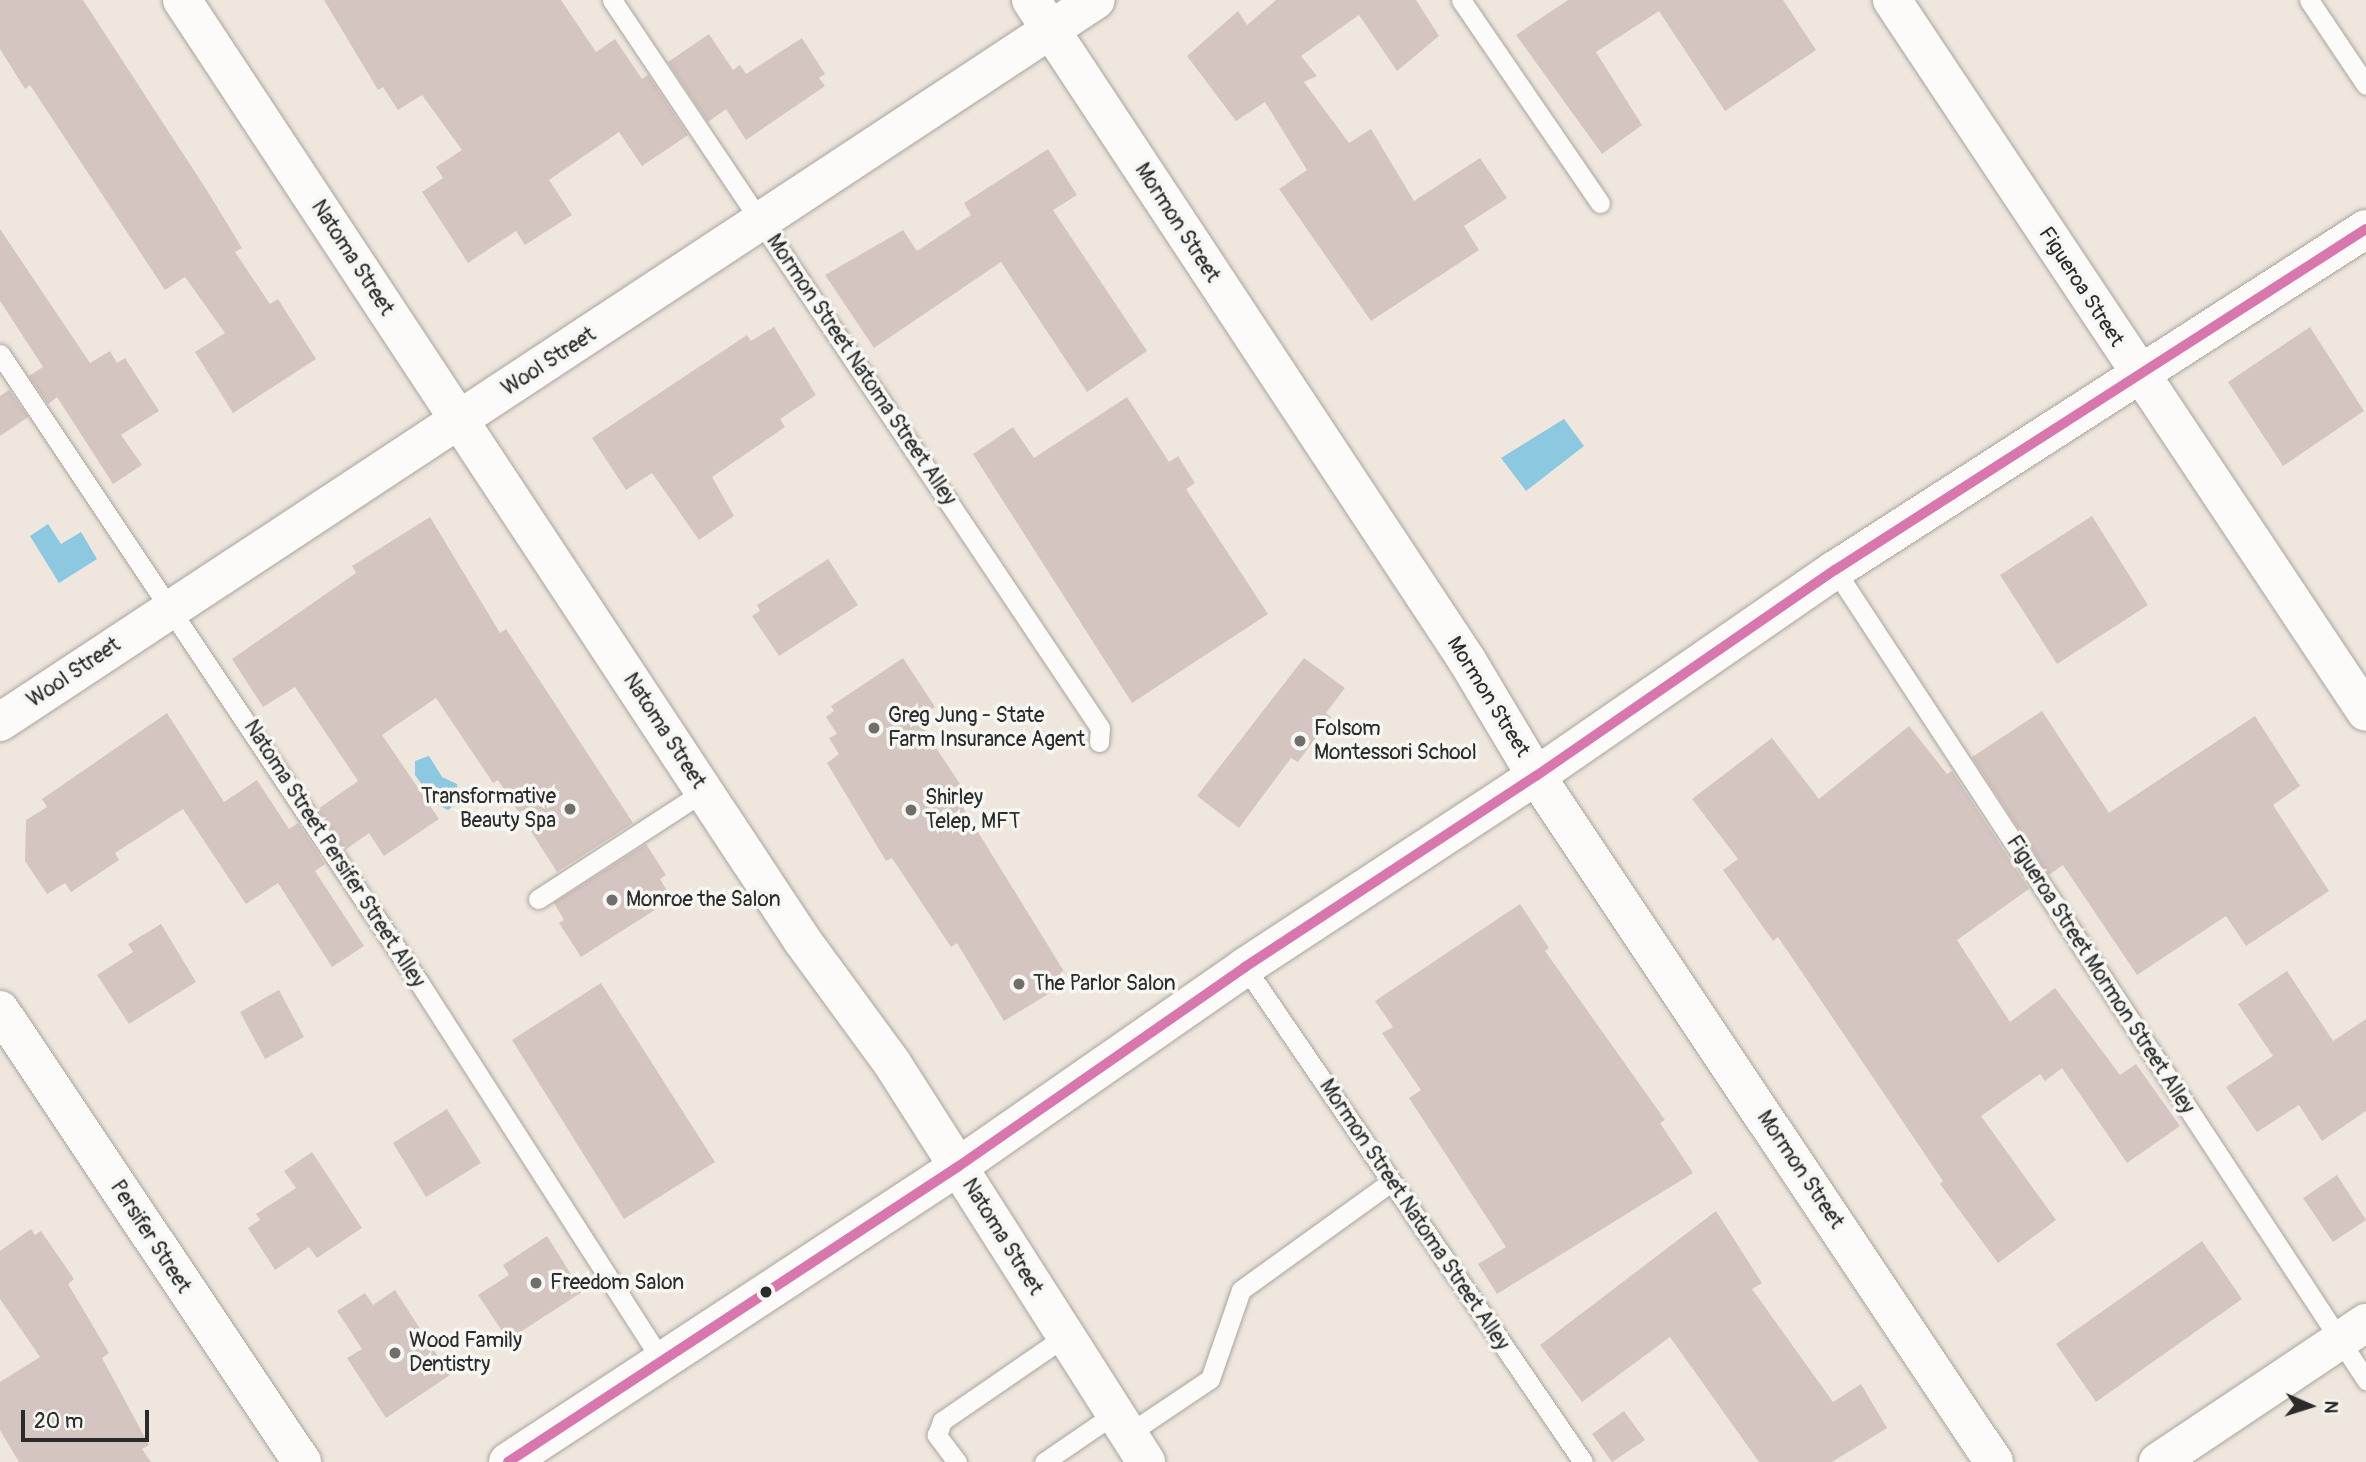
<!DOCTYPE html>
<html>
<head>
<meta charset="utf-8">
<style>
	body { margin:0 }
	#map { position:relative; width:2366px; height:1462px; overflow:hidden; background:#efe7de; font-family:Pangolin,sans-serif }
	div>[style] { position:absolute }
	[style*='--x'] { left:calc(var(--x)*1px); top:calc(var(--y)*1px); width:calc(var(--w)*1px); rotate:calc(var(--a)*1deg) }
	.water>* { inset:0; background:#8cc8df }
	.building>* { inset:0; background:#d5c5c0 }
	.roads { filter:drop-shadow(0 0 2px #a9a49f) drop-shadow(0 0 2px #a9a49f) }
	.lane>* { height:19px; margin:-9.5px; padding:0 9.5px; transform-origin:9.5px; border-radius:9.5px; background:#fdfbfa }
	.street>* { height:38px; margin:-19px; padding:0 19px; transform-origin:19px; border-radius:19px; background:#fdfbfa }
	.secondary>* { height:38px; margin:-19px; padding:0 19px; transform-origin:19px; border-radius:19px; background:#fdfbfa }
	.primary>* { height:38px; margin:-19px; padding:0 19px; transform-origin:19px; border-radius:19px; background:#fdfbfa }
	.bus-1>* { height:10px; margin:-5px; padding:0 5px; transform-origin:5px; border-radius:5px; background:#d877ad }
	.dots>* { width:19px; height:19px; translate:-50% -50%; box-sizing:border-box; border:4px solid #f6f6f2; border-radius:50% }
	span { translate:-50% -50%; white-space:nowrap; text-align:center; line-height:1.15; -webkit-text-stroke:7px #f6f6f2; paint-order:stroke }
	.street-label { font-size:21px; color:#2b2b2b }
	.poi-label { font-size:21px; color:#2b2b2b }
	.left { translate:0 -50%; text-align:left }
	.right { translate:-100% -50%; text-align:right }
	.north { position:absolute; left:2275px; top:1371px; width:70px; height:70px; -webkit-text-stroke:5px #f6f6f2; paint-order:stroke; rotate:93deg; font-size:19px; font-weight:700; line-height:28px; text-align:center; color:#2b2b2b }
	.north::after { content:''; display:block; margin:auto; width:24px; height:32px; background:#2b2b2b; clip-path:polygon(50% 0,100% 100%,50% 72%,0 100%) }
	.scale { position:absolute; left:21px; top:1410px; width:128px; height:32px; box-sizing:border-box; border:4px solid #2b2b2b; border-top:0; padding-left:9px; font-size:21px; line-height:24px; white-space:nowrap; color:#2b2b2b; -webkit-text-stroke:5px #f6f6f2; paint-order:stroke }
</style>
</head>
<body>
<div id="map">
	<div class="water">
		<i style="clip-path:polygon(1564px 419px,1584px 446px,1526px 491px,1501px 458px)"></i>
		<i style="clip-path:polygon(48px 524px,61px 544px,81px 532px,97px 559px,59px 583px,30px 536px)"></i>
		<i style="clip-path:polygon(429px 756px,442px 777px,457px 784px,458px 802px,448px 810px,436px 804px,415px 775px,415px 761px)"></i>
	</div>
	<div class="building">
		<i style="clip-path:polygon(0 0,83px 0,208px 192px,242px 248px,235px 252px,270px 304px,278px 299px,316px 359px,233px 413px,195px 352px,225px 333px,185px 277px,165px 290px,30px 85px,25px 89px,0 49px)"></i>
		<i style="clip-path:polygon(324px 0,561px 0,596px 52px,615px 39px,642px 79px,648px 75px,688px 135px,642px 166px,619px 132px,549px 180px,572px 215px,525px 245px,516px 231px,468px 263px,422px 192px,443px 178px,436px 167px,462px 150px,422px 95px,398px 110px,383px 87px,378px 90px)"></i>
		<i style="clip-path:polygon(1276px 0,1416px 0,1439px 36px,1397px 71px,1359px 15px,1301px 56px,1317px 76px,1304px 82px,1349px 143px,1371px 129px,1414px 201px,1480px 158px,1507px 198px,1464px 226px,1479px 250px,1371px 321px,1279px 189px,1307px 170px,1265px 102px,1236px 121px,1187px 56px,1238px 11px,1247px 25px)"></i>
		<i style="clip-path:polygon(1568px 0,1783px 0,1816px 50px,1725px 111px,1659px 11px,1596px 52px,1642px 125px,1602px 154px,1516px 35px)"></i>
		<i style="clip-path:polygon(709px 34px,733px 70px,740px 65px,746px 74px,802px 38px,825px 74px,819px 78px,825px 86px,746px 140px,726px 109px,708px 122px,668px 62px)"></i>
		<i style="clip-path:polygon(1048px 149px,1077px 195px,1053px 210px,1147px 351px,1087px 392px,1001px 262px,874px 348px,825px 275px,903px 230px,917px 251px,971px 215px,964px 203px)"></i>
		<i style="clip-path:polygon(0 229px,90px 363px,110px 351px,117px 363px,125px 358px,159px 411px,121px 435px,142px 465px,113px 484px,57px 397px,48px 404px,29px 376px,43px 367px,0 301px)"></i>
		<i style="clip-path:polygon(774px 327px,816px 395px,780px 419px,785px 427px,712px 477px,734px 516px,699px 540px,652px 473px,626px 490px,592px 438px,747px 335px,751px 341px)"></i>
		<i style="clip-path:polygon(2310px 327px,2364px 411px,2283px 466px,2228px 382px)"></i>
		<i style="clip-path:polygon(9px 390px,28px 417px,0 436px,0 396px)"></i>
		<i style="clip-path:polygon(1127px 397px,1169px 462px,1178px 456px,1195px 483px,1186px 489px,1268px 614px,1132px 703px,973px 454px,1013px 427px,1034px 458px)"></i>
		<i style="clip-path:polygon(2092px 516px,2148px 605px,2057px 664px,2000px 575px)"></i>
		<i style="clip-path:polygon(430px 517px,500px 633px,506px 629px,633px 823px,557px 872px,498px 780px,493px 783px,436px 698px,382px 735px,439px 819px,384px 856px,369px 833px,345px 850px,318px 809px,358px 781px,295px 687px,263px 707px,232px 659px,356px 573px,352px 566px)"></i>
		<i style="clip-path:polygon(828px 559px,858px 605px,779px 656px,752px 616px,760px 611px,757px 605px)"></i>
		<i style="clip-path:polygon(903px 658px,935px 707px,917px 719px,960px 784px,954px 788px,965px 811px,1065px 973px,1054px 980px,1058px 988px,1004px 1021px,957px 943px,951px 947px,892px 858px,886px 861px,827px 763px,839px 754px,829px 738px,837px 734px,826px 717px,834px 711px,831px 706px)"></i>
		<i style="clip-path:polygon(1304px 658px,1345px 688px,1326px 713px,1331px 717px,1298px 762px,1291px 758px,1239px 828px,1197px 796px)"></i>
		<i style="clip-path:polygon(2042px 711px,2109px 813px,2255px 716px,2300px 786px,2273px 805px,2329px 891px,2246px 946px,2226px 916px,2137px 975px,2063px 865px,2049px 875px,1972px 757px)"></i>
		<i style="clip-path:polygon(167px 713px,224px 802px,257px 780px,289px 829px,298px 823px,325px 864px,315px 871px,364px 946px,332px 967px,278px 883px,246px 904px,183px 809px,115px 853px,119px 860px,71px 892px,65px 883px,47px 894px,25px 861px,26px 820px,47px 807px,42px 799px)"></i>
		<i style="clip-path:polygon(1909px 726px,1947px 774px,1952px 771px,2029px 889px,1957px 940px,2010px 1022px,2055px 988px,2120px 1075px,2136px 1064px,2180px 1126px,2127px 1163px,2062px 1068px,2045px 1081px,2040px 1074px,1981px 1116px,2056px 1220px,1998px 1263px,1940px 1184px,1943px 1181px,1778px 937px,1773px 941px,1723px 870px,1738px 859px,1692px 799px,1772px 738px,1819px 799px)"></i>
		<i style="clip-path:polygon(646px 844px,666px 875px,660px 879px,672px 899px,581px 957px,559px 923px,564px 920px,554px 903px)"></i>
		<i style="clip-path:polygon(1520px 904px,1549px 948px,1545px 951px,1665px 1120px,1660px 1123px,1693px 1173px,1497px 1294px,1478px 1264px,1506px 1247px,1409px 1098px,1421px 1090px,1382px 1033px,1393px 1027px,1375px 1001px)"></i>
		<i style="clip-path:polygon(161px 924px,196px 982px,129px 1024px,97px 975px,133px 952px,128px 944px)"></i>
		<i style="clip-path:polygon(2287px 971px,2333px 1041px,2366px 1019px,2366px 1111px,2322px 1141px,2299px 1105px,2257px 1132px,2226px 1087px,2273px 1056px,2238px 1004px)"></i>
		<i style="clip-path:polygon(601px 983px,715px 1162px,624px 1219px,512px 1040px)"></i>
		<i style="clip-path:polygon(279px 990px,304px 1037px,265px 1059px,240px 1012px)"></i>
		<i style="clip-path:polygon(447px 1109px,481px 1163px,426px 1197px,393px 1143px)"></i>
		<i style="clip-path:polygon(312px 1152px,362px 1228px,317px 1258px,309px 1247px,275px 1270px,248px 1228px,260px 1220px,256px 1214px,296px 1188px,284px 1171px)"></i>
		<i style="clip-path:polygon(2337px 1175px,2366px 1220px,2333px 1242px,2303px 1198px)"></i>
		<i style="clip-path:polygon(1716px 1211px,1762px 1283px,1752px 1289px,1833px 1402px,1861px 1384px,1887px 1428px,1832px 1462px,1759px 1462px,1670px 1337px,1582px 1402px,1540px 1345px)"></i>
		<i style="clip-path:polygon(31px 1229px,35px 1235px,41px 1231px,74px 1279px,68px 1284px,109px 1353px,102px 1358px,149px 1445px,142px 1449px,151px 1462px,19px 1462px,0 1430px,0 1382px,40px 1357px,0 1299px,0 1251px)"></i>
		<i style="clip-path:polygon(547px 1236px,582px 1292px,508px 1340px,478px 1295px,509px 1275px,503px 1265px)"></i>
		<i style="clip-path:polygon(2202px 1241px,2242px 1299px,2096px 1402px,2056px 1344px)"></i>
		<i style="clip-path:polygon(395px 1290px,450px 1375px,386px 1418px,347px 1358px,362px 1349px,337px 1311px,365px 1293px,373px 1305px)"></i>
		<i style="clip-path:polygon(1624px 1411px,1645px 1440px,1612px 1462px,1592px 1434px)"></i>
	</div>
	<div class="roads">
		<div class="lane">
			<i style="--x:612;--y:0;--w:876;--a:56.16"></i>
			<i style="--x:1100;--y:728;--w:14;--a:94"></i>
			<i style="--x:1461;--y:0;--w:246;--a:55.6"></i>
			<i style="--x:2309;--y:0;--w:102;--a:56.2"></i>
			<i style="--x:0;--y:354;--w:757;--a:56.31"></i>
			<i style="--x:420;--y:984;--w:446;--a:57.3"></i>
			<i style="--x:1835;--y:570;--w:969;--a:56.75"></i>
			<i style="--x:538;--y:899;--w:197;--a:-33"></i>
			<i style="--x:1245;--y:967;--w:599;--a:55.67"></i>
			<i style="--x:1128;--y:1434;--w:99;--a:-33.9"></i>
			<i style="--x:1210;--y:1379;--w:94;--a:-70.8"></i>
			<i style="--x:1241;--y:1290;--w:185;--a:-35.8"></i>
			<i style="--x:957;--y:1462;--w:34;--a:-127"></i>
			<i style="--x:937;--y:1435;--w:15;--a:-70"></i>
			<i style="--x:942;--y:1421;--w:148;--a:-34.5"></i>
			<i style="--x:1044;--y:1462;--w:85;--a:-34.4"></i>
		</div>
		<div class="street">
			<i style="--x:1031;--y:0;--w:793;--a:56.57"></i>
			<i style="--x:1468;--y:662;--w:133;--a:59.2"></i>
			<i style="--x:1536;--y:776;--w:825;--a:56.27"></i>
			<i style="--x:1892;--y:0;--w:855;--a:56.35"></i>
			<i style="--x:0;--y:722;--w:1312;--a:-33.38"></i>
			<i style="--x:0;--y:1010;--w:544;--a:56.25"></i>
			<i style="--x:2158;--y:1462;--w:250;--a:-33.8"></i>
		</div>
		<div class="secondary">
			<i style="--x:182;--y:0;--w:1126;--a:56.59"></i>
			<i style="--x:802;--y:940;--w:152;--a:53.8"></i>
			<i style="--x:892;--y:1063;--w:473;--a:57.5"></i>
		</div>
		<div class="primary">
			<i style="--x:508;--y:1462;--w:539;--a:-33.28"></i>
			<i style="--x:959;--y:1166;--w:348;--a:-34.8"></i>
			<i style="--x:1245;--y:967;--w:348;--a:-33.3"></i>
			<i style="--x:1536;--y:776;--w:363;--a:-34.6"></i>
			<i style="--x:1835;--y:570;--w:631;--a:-32.71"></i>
		</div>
	</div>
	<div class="bus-1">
		<i style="--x:508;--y:1462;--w:539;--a:-33.28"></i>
		<i style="--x:959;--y:1166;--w:348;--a:-34.8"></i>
		<i style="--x:1245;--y:967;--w:348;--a:-33.3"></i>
		<i style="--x:1536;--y:776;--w:363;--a:-34.6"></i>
		<i style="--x:1835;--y:570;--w:631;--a:-32.71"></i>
	</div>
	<div class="dots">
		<i style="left:874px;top:728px;background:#706d6a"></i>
		<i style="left:1300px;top:741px;background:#706d6a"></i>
		<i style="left:570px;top:809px;background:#706d6a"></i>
		<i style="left:911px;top:810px;background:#706d6a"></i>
		<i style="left:612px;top:900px;background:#706d6a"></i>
		<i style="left:1019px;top:984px;background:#706d6a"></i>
		<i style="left:536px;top:1283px;background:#706d6a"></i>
		<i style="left:766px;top:1292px;background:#2b2b2b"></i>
		<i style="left:395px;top:1353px;background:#706d6a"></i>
	</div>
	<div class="street-label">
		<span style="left:1177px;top:223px;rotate:57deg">Mormon Street</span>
		<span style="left:352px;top:258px;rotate:57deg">Natoma Street</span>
		<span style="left:2081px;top:287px;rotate:57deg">Figueroa Street</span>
		<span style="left:549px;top:362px;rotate:-33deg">Wool Street</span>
		<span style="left:861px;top:370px;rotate:56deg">Mormon Street Natoma Street Alley</span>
		<span style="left:74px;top:673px;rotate:-34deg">Wool Street</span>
		<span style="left:1488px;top:697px;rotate:58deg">Mormon Street</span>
		<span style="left:664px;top:731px;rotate:57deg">Natoma Street</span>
		<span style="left:334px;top:854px;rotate:57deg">Natoma Street Persifer Street Alley</span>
		<span style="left:2100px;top:975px;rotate:57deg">Figueroa Street Mormon Street Alley</span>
		<span style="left:1800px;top:1170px;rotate:56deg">Mormon Street</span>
		<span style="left:1414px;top:1215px;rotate:56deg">Mormon Street Natoma Street Alley</span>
		<span style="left:150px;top:1237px;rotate:57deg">Persifer Street</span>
		<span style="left:1002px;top:1237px;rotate:58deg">Natoma Street</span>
	</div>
	<div class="poi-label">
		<span class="left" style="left:888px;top:728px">Greg Jung - State<br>Farm Insurance Agent</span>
		<span class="left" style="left:1314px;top:741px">Folsom<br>Montessori School</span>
		<span class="right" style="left:556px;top:809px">Transformative<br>Beauty Spa</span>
		<span class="left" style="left:925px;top:810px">Shirley<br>Telep, MFT</span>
		<span class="left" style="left:626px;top:900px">Monroe the Salon</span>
		<span class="left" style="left:1033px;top:984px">The Parlor Salon</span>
		<span class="left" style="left:550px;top:1283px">Freedom Salon</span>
		<span class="left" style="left:409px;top:1353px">Wood Family<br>Dentistry</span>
	</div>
	<div class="north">N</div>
	<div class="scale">20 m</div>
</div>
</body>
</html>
